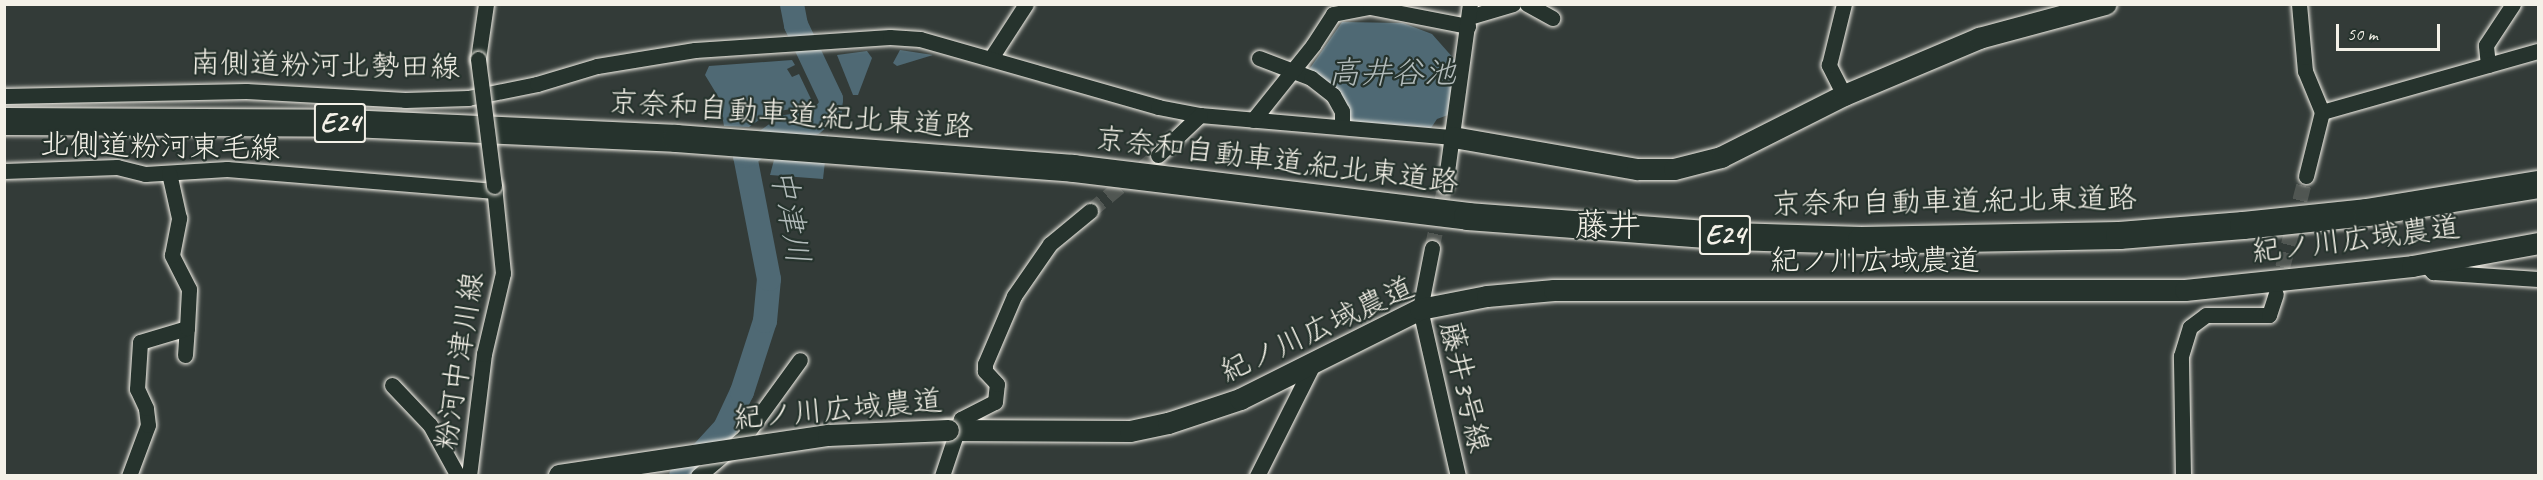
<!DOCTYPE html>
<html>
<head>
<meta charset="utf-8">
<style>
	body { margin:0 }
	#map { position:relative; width:2543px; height:480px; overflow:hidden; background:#333b38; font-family:Caveat,"Klee One",sans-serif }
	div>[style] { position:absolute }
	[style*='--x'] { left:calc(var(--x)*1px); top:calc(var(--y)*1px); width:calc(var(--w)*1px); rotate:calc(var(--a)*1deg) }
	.water>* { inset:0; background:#4f6974 }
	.river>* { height:24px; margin:-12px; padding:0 12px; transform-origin:12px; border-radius:12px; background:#4f6974 }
	.street-tunnel>* { height:15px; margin-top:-7.5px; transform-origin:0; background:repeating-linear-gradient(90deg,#505652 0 15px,transparent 0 23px) }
	.roads { filter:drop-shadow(0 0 2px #f4f1e8) drop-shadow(0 0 2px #f4f1e8) }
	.street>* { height:15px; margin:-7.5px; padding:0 7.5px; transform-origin:7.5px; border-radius:7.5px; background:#26332d }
	.secondary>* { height:21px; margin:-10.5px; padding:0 10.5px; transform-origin:10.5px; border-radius:10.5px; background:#26332d }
	.highway>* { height:27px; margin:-13.5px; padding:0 13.5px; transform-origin:13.5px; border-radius:13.5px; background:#26332d }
	.bridges { filter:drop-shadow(0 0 2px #f4f1e8) drop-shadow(0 0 2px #f4f1e8) }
	.street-bridge>* { height:15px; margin:-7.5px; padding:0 7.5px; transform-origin:7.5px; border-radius:7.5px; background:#26332d }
	.secondary-bridge>* { height:21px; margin:-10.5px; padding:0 10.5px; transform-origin:10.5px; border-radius:10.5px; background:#26332d }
	span { translate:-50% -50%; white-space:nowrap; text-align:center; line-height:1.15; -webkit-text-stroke:4.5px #26332d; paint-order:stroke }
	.shield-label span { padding:2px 4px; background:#26332d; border:2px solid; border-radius:4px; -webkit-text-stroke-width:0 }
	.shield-label { font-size:28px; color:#f4f1e8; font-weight:700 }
	.street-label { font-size:30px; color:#f4f1e8 }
	.water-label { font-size:32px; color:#b2bbba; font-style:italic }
	.quarter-label { font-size:33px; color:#f4f1e8 }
	.frame { position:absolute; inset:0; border:6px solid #f4f1e8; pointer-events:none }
	.scale { position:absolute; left:2336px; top:24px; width:104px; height:27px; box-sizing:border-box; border:3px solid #f4f1e8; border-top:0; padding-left:8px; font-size:18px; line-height:21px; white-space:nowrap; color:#f4f1e8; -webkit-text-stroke:4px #26332d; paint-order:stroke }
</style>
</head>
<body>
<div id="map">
	<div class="water">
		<i style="clip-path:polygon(1342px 22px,1403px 23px,1432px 34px,1455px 60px,1448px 115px,1437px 119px,1431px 128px,1348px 121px,1308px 71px)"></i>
		<i style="clip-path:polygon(900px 50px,933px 55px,897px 66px,893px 63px)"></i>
		<i style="clip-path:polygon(867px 51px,872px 58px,858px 95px,853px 95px,837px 55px)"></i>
		<i style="clip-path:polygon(792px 60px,795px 65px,787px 69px,792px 77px,799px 74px,811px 99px,807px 106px,769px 113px,749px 127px,724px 126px,719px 98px,705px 75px,709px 66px)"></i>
		<i style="clip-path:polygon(828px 135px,823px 179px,770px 175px,774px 160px)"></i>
	</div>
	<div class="river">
		<i style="--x:681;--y:476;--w:65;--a:-47.5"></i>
		<i style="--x:725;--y:428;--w:40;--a:-65"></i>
		<i style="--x:742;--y:392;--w:75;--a:-72.1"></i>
		<i style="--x:765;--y:321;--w:42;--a:-84.6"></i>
		<i style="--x:769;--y:279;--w:125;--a:-101"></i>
		<i style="--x:745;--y:156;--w:50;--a:-35.3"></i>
		<i style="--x:786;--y:127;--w:27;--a:-8"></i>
		<i style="--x:813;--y:123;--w:22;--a:-39"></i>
		<i style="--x:830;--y:109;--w:10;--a:-84"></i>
		<i style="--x:831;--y:99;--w:82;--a:-115.3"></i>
		<i style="--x:796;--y:25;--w:21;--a:-101"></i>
	</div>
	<div class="street-tunnel">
		<i style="--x:1090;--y:211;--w:88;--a:-39.5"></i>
		<i style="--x:1432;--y:248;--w:63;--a:-78.2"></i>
		<i style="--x:2277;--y:289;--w:117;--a:-75.6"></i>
	</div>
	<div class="roads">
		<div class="street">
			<i style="--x:1527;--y:4;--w:29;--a:29"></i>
			<i style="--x:2299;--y:4;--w:67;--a:84.9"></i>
			<i style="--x:2305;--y:71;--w:44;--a:67.5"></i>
			<i style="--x:2322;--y:112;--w:66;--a:104"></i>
			<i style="--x:1469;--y:17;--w:46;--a:-16.5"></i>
			<i style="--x:991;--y:58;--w:64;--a:-57.1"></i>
			<i style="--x:1259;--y:58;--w:56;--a:21"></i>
			<i style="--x:1311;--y:78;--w:28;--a:38"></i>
			<i style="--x:1333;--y:95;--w:18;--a:61"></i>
			<i style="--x:1342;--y:111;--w:16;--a:90"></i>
			<i style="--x:478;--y:59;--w:56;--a:-81.7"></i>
			<i style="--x:2488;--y:65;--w:20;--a:-96"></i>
			<i style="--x:2486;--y:45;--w:49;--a:-56.6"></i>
			<i style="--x:1844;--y:95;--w:34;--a:-117"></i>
			<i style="--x:1829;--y:65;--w:63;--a:-76.2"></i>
			<i style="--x:4;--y:96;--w:242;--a:-1.2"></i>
			<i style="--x:246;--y:91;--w:159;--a:3.2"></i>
			<i style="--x:405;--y:100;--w:63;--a:-1.8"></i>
			<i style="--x:468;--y:98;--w:70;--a:-11.5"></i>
			<i style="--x:537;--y:84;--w:63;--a:-16.7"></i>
			<i style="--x:597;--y:66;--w:99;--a:-9.3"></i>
			<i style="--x:695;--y:50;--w:195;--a:-3.8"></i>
			<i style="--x:890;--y:37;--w:30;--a:4"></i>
			<i style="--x:920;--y:39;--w:248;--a:15.9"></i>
			<i style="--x:1158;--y:107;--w:43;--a:10.8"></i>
			<i style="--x:1200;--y:115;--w:254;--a:5"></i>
			<i style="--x:2322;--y:112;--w:224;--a:-15.8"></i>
			<i style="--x:1253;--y:120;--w:96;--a:-51.3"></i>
			<i style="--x:1313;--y:45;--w:37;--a:-57"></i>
			<i style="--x:1333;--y:14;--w:38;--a:-11"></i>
			<i style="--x:1370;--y:7;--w:100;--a:11"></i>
			<i style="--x:1158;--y:155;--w:58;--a:-43.6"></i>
			<i style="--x:4;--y:171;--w:113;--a:-2"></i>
			<i style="--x:117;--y:167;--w:29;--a:14"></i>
			<i style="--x:145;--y:174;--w:82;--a:-3.5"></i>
			<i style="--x:227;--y:169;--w:269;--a:4.7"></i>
			<i style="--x:1445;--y:186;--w:184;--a:-82.2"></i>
			<i style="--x:1432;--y:248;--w:62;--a:101.1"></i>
			<i style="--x:1420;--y:309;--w:171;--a:77.2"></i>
			<i style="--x:2424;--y:263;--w:13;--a:45"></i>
			<i style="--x:2433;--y:272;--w:105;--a:3.8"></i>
			<i style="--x:185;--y:355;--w:27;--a:-86"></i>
			<i style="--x:392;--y:385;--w:55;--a:46.5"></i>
			<i style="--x:430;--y:425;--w:58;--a:61.2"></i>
			<i style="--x:129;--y:476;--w:54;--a:-69.6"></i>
			<i style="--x:148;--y:425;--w:17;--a:-97"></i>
			<i style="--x:146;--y:408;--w:21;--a:-115"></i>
			<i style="--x:137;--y:389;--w:47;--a:-86.3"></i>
			<i style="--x:140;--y:342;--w:49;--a:-16.6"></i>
			<i style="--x:187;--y:328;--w:39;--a:-87"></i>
			<i style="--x:189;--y:289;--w:38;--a:-117"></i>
			<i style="--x:172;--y:255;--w:38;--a:-79"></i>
			<i style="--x:179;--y:218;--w:46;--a:-102.5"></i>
			<i style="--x:469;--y:476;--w:123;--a:-83"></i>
			<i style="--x:484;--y:354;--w:83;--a:-76.8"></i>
			<i style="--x:503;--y:273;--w:87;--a:-95.9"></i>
			<i style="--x:698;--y:476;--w:60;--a:-40.3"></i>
			<i style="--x:744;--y:437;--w:95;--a:-54"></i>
			<i style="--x:942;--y:476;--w:60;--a:-71.6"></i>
			<i style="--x:961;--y:419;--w:38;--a:-27"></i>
			<i style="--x:995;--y:402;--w:18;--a:-84"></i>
			<i style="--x:997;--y:384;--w:18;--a:-133"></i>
			<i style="--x:985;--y:371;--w:7;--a:-90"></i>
			<i style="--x:985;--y:364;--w:74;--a:-66.9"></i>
			<i style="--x:1014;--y:296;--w:63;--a:-55.3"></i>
			<i style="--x:1050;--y:244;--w:52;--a:-39.5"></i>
			<i style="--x:1257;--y:476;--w:130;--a:-63.4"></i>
			<i style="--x:2183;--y:476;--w:120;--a:-91"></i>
			<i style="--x:2181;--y:356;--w:30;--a:-73"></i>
			<i style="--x:2190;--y:327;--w:20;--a:-37"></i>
			<i style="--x:2206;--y:315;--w:63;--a:0"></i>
			<i style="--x:2269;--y:315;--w:22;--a:-72"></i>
		</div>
		<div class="secondary">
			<i style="--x:1453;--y:137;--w:187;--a:9.9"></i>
			<i style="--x:1637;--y:169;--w:37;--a:0"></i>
			<i style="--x:1674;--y:169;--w:49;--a:-14.3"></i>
			<i style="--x:1721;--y:157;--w:138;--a:-26.8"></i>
			<i style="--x:1844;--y:95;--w:147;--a:-22.9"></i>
			<i style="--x:1979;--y:38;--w:131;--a:-15.1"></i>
			<i style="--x:948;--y:430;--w:182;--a:0.3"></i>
			<i style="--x:1130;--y:431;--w:39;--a:-12"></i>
			<i style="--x:1168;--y:423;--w:76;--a:-18.4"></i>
			<i style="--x:1240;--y:399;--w:201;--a:-26.6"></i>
			<i style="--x:1420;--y:309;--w:68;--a:-11"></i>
			<i style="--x:1487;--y:296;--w:67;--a:-5.1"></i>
			<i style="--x:1554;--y:290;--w:631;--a:0"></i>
			<i style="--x:2185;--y:290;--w:228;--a:-6"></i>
			<i style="--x:2412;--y:266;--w:128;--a:-10.3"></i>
		</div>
		<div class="highway">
			<i style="--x:4;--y:121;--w:344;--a:0.3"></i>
			<i style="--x:348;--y:123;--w:328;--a:2.6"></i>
			<i style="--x:676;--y:138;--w:398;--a:4.3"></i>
			<i style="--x:1073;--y:168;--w:397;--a:6.9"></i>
			<i style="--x:1467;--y:216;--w:266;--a:4.3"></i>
			<i style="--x:1732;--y:236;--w:129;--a:1.8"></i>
			<i style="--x:1861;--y:240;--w:258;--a:-1.1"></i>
			<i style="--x:2119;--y:235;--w:124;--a:-4.6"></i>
			<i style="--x:2243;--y:225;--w:125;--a:-6"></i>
			<i style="--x:2367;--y:212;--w:173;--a:-9.3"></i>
		</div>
	</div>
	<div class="bridges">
		<div class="street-bridge">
			<i style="--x:478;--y:59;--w:128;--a:82.8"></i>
		</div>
		<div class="secondary-bridge">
			<i style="--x:559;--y:475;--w:272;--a:-8.5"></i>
			<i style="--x:828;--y:435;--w:120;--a:-2.4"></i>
		</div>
	</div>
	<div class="shield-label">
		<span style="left:340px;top:123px">E24</span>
		<span style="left:1725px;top:235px">E24</span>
	</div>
	<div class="street-label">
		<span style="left:325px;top:65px;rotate:1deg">南側道粉河北勢田線</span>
		<span style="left:791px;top:114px;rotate:4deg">京奈和自動車道;紀北東道路</span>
		<span style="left:160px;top:146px;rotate:1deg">北側道粉河東毛線</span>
		<span style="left:1277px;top:160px;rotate:7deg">京奈和自動車道;紀北東道路</span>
		<span style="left:1954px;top:201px;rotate:-1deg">京奈和自動車道;紀北東道路</span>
		<span style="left:2356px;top:239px;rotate:-7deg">紀ノ川広域農道</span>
		<span style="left:1875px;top:260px">紀ノ川広域農道</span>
		<span style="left:1317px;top:329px;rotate:-25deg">紀ノ川広域農道</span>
		<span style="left:459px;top:361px;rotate:-81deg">粉河中津川線</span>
		<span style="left:1465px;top:387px;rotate:77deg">藤井3号線</span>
		<span style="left:838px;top:409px;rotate:-5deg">紀ノ川広域農道</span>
	</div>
	<div class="water-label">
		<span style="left:1392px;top:73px">高井谷池</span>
		<span style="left:790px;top:216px;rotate:80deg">中津川</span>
	</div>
	<div class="quarter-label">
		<span style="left:1608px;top:226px">藤井</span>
	</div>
	<div class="frame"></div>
	<div class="scale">50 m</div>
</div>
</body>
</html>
